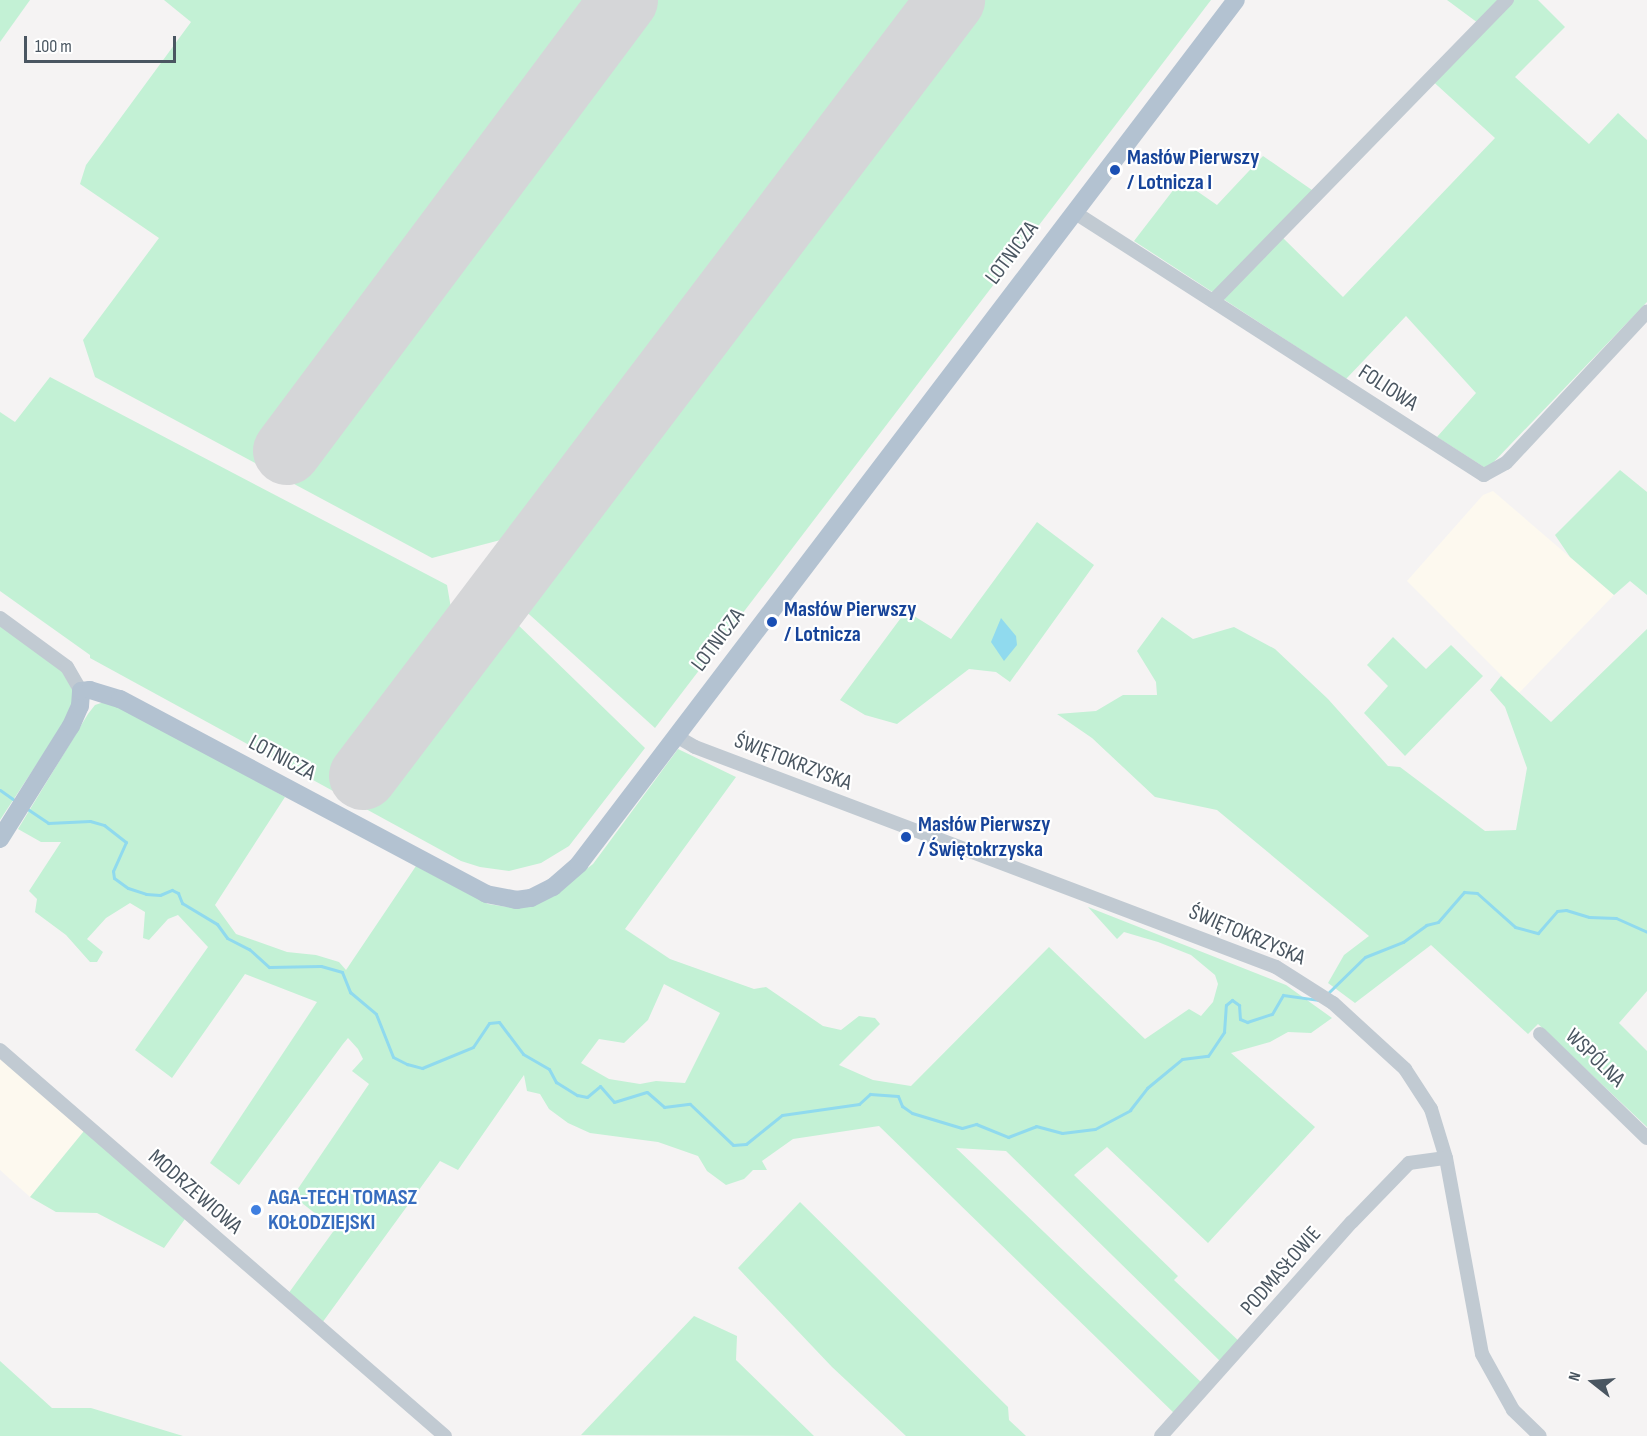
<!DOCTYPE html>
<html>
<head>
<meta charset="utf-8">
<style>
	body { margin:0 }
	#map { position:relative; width:1647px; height:1436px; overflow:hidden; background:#f5f3f3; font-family:"Sofia Sans Condensed",sans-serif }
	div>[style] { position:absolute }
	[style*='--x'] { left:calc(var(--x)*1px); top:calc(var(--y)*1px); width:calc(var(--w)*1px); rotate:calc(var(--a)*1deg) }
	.commercial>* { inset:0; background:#fdf9ef }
	.green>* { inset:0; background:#c3f1d5 }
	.water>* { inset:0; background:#90daee }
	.stream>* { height:3px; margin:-1.5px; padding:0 1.5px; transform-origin:1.5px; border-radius:1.5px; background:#90daee }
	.runway>* { height:68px; margin:-34px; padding:0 34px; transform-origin:34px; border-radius:34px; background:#d5d6d8 }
	.minor>* { height:14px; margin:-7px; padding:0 7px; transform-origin:7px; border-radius:7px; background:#c1cad2 }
	.major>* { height:18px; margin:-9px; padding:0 9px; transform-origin:9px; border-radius:9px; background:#b3c2d1 }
	.dots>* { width:16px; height:16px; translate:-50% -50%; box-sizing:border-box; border:3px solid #fff; border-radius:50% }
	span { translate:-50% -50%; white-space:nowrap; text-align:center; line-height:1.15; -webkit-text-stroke:4.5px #fff; paint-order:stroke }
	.transit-label { font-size:22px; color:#164399; font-weight:700 }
	.left { translate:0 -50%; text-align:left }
	.street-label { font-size:22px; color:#4a5661 }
	.shop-label { font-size:22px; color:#366cbe; font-weight:700 }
	.north { position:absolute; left:1563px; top:1352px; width:60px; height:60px; -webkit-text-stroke:4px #fff; paint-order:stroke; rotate:287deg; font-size:16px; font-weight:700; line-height:24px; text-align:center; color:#4a5661 }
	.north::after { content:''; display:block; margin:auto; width:21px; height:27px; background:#4a5661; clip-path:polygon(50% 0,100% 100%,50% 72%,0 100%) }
	.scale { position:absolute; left:24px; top:36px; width:152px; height:27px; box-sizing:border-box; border:3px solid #4a5661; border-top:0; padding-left:8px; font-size:18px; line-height:21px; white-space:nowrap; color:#4a5661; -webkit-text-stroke:4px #fff; paint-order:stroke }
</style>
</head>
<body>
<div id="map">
	<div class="commercial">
		<i style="clip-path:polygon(1493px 491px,1614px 595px,1519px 693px,1407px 581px,1483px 495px)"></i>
		<i style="clip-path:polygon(0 1054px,84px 1131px,30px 1197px,0 1170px)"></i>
	</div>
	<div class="green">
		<i style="clip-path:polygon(0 0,30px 0,0 42px)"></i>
		<i style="clip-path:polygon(164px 0,921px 0,512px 537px,432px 558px,95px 377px,83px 340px,159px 238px,80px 184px,86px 165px,191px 22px)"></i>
		<i style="clip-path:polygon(980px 0,1211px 0,655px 728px,520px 606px)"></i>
		<i style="clip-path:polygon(1447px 0,1538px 0,1565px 27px,1515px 77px,1589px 144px,1618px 113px,1647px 140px,1647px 302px,1487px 469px,1437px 437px,1476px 393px,1406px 316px,1346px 379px,1134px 241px,1181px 180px,1217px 205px,1263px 156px,1322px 197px,1283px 238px,1343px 297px,1495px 138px,1427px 76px,1478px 23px)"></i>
		<i style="clip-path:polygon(50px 377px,447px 585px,452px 614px,512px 619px,645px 748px,569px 846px,541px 863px,509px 871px,480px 867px,461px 861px,90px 658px,90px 655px,0 591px,0 412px,15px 422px)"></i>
		<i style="clip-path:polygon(1620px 470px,1647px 492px,1647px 595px,1630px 581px,1614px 595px,1570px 557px,1555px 535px)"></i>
		<i style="clip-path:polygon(1037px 522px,1094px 565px,1010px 682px,996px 672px,969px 669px,897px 724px,865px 715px,840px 700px,906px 611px,951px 639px)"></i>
		<i style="clip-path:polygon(1162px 617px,1193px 639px,1234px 627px,1275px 649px,1328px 699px,1388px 766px,1400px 767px,1485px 831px,1516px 830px,1527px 768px,1505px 707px,1490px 690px,1501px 676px,1551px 722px,1647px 629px,1647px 991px,1619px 1023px,1647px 1051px,1647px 1127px,1538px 1024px,1528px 1034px,1431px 945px,1355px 1003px,1328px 983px,1344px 955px,1369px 936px,1217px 810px,1155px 797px,1092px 738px,1057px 714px,1096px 711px,1123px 695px,1157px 695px,1156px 682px,1137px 651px)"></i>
		<i style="clip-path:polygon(0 625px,60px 668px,74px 692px,75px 706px,0 820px)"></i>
		<i style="clip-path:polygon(1393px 637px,1426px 669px,1451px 645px,1483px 676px,1405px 756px,1364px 713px,1388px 686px,1367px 665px)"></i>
		<i style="clip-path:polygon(evenodd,104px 702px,142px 716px,285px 797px,215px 905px,236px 934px,287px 952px,316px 955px,339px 962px,346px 970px,416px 866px,488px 904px,507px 907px,572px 880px,593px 864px,678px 749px,736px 777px,625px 929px,670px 959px,754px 989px,766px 987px,823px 1026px,841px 1030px,859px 1016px,875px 1018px,880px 1024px,839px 1065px,873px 1080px,911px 1086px,1049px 947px,1145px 1039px,1189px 1009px,1201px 1016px,1213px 1002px,1218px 984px,1215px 975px,1191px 955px,1158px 942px,1124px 932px,1117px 939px,1088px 907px,1286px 985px,1332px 1018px,1311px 1033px,1288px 1032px,1270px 1042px,1231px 1053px,1315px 1127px,1208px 1243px,1107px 1147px,1074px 1175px,1178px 1276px,1174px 1280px,1242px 1344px,1177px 1416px,879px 1126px,793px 1139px,762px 1161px,767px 1170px,753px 1170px,744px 1179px,726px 1185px,707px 1171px,698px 1156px,658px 1142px,590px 1133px,568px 1123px,549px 1109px,540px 1094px,527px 1091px,524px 1075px,458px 1170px,440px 1161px,322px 1323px,288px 1294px,335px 1229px,293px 1196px,369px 1084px,352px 1071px,363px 1059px,358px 1049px,348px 1038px,343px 1044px,239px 1185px,210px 1163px,317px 1002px,245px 974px,172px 1078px,135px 1050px,208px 947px,178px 915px,168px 919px,149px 940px,143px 938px,145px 912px,130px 903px,106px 918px,87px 939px,103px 952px,97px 962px,90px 962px,66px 935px,35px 912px,37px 899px,29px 891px,61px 842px,41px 842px,18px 829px,88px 714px,95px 705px,104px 702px,664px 984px,720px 1013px,685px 1083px,656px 1081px,640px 1084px,609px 1079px,581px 1063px,599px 1039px,624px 1043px,648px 1020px,664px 984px,104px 702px,956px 1148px,1006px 1151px,1222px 1363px,1203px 1384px,956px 1148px)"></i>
		<i style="clip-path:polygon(84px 1131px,185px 1219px,164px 1248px,97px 1213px,56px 1212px,30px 1197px)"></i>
		<i style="clip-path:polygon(800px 1202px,1008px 1407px,1009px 1420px,1026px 1436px,906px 1436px,832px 1367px,738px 1268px)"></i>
		<i style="clip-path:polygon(694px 1316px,737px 1336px,736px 1360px,814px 1436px,581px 1435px)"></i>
		<i style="clip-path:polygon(0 1361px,52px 1408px,91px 1408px,183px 1436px,0 1436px)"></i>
	</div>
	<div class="water">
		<i style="clip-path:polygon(1001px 618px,1016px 636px,1017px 645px,1004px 661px,991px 642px)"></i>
	</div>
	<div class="stream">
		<i style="--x:0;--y:790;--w:19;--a:35"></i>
		<i style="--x:26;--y:808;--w:27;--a:34"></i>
		<i style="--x:48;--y:823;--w:42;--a:-2.7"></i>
		<i style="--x:90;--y:821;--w:15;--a:16"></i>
		<i style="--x:104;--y:825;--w:28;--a:38"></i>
		<i style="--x:126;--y:842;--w:32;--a:114"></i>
		<i style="--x:113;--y:871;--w:7;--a:82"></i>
		<i style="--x:114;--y:878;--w:17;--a:36"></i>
		<i style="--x:128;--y:888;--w:19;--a:18"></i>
		<i style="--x:146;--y:894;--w:14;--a:4"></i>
		<i style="--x:160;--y:895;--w:13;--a:-23"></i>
		<i style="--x:172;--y:890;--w:7;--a:27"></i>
		<i style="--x:178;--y:893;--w:11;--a:68"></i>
		<i style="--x:182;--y:903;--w:41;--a:31"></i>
		<i style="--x:217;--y:924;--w:17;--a:54"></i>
		<i style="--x:227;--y:938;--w:25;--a:27"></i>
		<i style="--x:249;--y:949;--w:27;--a:42"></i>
		<i style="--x:269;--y:967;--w:52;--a:-1.1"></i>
		<i style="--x:321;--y:966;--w:22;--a:16"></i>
		<i style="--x:342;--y:972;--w:22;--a:68"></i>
		<i style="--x:350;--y:992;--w:34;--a:40"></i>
		<i style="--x:376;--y:1014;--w:46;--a:68.4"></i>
		<i style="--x:393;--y:1057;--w:16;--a:27"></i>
		<i style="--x:407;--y:1064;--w:16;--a:15"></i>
		<i style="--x:422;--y:1068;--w:55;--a:-22.4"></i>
		<i style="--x:473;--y:1047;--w:29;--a:-56"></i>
		<i style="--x:489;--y:1023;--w:10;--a:-6"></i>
		<i style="--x:499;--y:1022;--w:40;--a:53"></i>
		<i style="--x:523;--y:1054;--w:30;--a:30"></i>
		<i style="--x:549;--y:1069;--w:15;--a:62"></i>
		<i style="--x:556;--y:1082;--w:25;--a:32"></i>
		<i style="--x:577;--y:1095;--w:10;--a:11"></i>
		<i style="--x:587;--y:1097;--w:17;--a:-40"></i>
		<i style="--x:600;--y:1086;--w:21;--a:49"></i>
		<i style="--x:614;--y:1102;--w:34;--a:-17"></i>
		<i style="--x:647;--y:1092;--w:23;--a:41"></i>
		<i style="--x:664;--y:1107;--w:26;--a:-7"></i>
		<i style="--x:690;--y:1104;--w:59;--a:43.6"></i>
		<i style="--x:733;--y:1145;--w:13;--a:-4"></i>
		<i style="--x:746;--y:1144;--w:46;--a:-38.9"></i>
		<i style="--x:782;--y:1115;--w:78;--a:-8.1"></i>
		<i style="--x:859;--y:1104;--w:15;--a:-42"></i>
		<i style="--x:870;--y:1094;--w:28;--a:4"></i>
		<i style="--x:898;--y:1096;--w:11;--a:68"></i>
		<i style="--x:902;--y:1106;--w:12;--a:35"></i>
		<i style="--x:912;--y:1113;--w:52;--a:16.7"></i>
		<i style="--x:962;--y:1128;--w:15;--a:-16"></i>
		<i style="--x:976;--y:1124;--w:35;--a:22"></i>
		<i style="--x:1008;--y:1137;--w:30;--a:-21"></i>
		<i style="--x:1036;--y:1126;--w:27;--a:15"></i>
		<i style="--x:1062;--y:1133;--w:33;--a:-7"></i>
		<i style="--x:1095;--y:1129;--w:40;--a:-28"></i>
		<i style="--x:1130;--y:1110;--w:28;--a:-52"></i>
		<i style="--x:1147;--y:1088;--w:45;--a:-39.6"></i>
		<i style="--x:1182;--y:1059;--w:26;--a:-7"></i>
		<i style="--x:1208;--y:1056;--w:29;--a:-56"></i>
		<i style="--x:1224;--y:1032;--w:27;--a:-86"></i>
		<i style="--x:1226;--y:1005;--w:8;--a:-40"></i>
		<i style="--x:1232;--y:1000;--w:9;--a:36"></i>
		<i style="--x:1239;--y:1005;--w:14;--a:86"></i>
		<i style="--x:1240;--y:1019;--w:8;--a:23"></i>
		<i style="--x:1247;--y:1022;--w:26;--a:-18"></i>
		<i style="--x:1272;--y:1014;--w:22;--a:-60"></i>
		<i style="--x:1283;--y:995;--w:35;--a:8"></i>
		<i style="--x:1326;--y:995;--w:54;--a:-44.3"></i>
		<i style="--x:1365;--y:957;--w:41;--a:-21.5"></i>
		<i style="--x:1403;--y:942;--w:29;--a:-36"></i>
		<i style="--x:1426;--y:925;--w:12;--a:-14"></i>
		<i style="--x:1438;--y:922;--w:40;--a:-49"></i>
		<i style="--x:1464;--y:892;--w:13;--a:4"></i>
		<i style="--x:1477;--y:893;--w:51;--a:41.8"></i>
		<i style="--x:1515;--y:927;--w:24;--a:15"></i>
		<i style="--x:1538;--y:933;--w:29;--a:-49"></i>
		<i style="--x:1557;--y:911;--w:9;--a:-6"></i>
		<i style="--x:1566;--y:910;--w:24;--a:17"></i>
		<i style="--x:1589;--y:917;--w:27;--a:2"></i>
		<i style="--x:1616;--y:918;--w:34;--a:24"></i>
	</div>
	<div class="runway">
		<i style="--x:287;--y:451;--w:563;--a:-53.23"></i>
		<i style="--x:363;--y:776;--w:974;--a:-52.85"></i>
	</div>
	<div class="minor">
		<i style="--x:1074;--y:212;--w:487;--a:32.7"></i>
		<i style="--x:1484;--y:475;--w:25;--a:-29"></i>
		<i style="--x:1506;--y:463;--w:207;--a:-47"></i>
		<i style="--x:1213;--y:301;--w:421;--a:-45.7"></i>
		<i style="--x:0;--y:618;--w:83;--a:36.2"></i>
		<i style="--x:67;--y:667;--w:28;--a:60"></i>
		<i style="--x:676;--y:736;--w:22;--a:30"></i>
		<i style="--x:695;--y:747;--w:621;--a:20.74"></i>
		<i style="--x:1276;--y:967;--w:67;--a:32.3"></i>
		<i style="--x:1333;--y:1003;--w:98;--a:42.5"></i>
		<i style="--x:1405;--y:1069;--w:48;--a:57"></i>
		<i style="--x:1431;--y:1109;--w:51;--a:73"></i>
		<i style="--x:1446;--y:1158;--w:199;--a:79.6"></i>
		<i style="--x:1482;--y:1354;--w:64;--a:61"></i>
		<i style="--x:1513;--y:1410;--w:37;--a:44"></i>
		<i style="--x:1540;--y:1034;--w:149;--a:44.2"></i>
		<i style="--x:0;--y:1050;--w:589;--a:40.94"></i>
		<i style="--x:1161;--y:1436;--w:287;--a:-48.3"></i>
		<i style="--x:1352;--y:1222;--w:82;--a:-46"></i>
		<i style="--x:1409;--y:1163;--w:37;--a:-8"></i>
	</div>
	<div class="major">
		<i style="--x:0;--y:839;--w:133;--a:-57.9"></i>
		<i style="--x:71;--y:726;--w:22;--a:-66"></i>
		<i style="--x:80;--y:706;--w:15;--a:-86"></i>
		<i style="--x:81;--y:691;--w:9;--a:-6"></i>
		<i style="--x:90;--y:690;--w:31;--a:17"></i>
		<i style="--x:120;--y:699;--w:415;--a:28"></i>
		<i style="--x:486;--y:894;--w:31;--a:11"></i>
		<i style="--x:516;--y:900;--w:15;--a:-8"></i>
		<i style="--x:531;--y:898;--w:25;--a:-27"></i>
		<i style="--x:553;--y:887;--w:35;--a:-41"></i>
		<i style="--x:579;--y:864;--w:1085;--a:-52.75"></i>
	</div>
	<div class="dots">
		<i style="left:1115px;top:170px;background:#1a4fb4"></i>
		<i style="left:772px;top:622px;background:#1a4fb4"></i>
		<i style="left:906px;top:837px;background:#1a4fb4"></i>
		<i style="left:256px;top:1210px;background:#3f7fe0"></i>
	</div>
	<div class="transit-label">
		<span class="left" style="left:1127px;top:170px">Masłów Pierwszy<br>/ Lotnicza I</span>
		<span class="left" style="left:784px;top:622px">Masłów Pierwszy<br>/ Lotnicza</span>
		<span class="left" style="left:918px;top:837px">Masłów Pierwszy<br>/ Świętokrzyska</span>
	</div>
	<div class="street-label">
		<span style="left:1012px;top:253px;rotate:-53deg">LOTNICZA</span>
		<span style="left:1388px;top:388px;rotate:33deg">FOLIOWA</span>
		<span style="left:718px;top:640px;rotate:-53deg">LOTNICZA</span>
		<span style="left:282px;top:758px;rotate:28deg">LOTNICZA</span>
		<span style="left:793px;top:762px;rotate:21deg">ŚWIĘTOKRZYSKA</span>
		<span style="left:1247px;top:935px;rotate:23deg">ŚWIĘTOKRZYSKA</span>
		<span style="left:1595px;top:1058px;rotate:44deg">WSPÓLNA</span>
		<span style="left:195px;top:1192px;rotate:41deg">MODRZEWIOWA</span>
		<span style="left:1281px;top:1271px;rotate:-49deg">PODMASŁOWIE</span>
	</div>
	<div class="shop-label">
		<span class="left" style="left:268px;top:1210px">AGA-TECH TOMASZ<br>KOŁODZIEJSKI</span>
	</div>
	<div class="north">N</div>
	<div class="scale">100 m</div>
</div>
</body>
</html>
